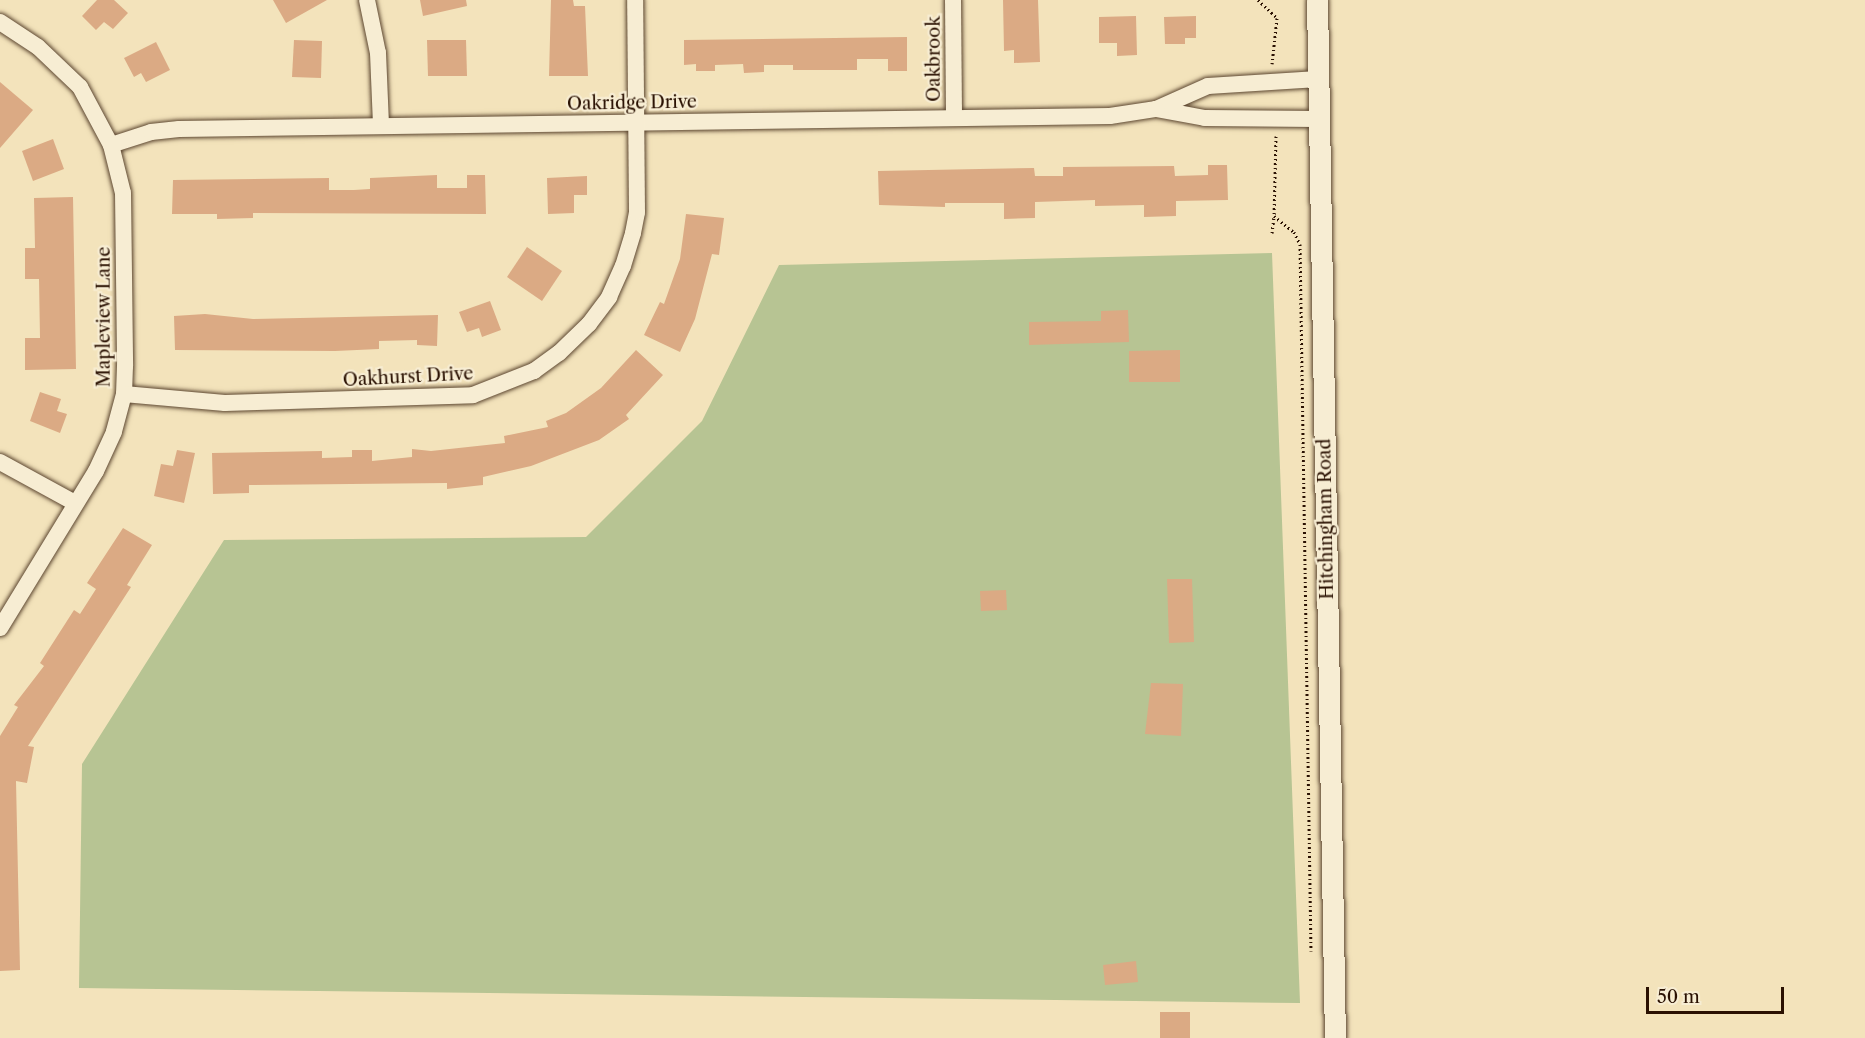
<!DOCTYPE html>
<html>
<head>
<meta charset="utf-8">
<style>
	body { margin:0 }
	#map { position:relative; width:1865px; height:1038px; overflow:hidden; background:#f3e3bb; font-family:"Libre Caslon Text",serif }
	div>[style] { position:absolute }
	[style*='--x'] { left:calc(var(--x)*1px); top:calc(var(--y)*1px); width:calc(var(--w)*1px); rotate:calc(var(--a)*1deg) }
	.green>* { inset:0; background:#b7c493 }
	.building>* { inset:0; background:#dbaa84 }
	.path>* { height:3px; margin-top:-1.5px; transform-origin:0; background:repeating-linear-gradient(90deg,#2a1102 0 1.5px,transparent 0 4.5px) }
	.roads { filter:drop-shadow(0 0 2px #5c4630) drop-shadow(0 0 2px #5c4630) }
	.minor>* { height:16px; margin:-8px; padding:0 8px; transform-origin:8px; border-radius:8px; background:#f7edd3 }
	.tertiary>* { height:21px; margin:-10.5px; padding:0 10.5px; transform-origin:10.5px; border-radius:10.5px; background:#f7edd3 }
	span { translate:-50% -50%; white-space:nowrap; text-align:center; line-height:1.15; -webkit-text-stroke:4.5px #f7edd3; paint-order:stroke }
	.street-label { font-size:18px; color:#2a1102 }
	.scale { position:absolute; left:1646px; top:987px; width:138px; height:27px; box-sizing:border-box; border:3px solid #2a1102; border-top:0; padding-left:8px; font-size:18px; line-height:21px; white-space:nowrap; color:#2a1102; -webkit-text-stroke:4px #f7edd3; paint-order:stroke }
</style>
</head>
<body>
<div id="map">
	<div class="green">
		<i style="clip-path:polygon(1272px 253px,1300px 1003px,79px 988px,82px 764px,224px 540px,586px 537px,702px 421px,779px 265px)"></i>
	</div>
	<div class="building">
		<i style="clip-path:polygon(97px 0,114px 0,128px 13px,113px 29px,104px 22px,96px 30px,82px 16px)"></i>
		<i style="clip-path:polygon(273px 0,327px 0,286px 23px)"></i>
		<i style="clip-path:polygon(420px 0,466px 0,467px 6px,423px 16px)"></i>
		<i style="clip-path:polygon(551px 0,573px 0,574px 6px,585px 6px,588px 76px,549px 76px)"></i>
		<i style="clip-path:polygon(1003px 0,1038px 0,1040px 62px,1014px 63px,1014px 50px,1004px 51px)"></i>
		<i style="clip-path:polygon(1136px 16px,1137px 55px,1117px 56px,1117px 43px,1099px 43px,1099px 17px)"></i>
		<i style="clip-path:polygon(1196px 16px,1196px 38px,1185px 38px,1185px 44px,1165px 44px,1164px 17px)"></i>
		<i style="clip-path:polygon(907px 37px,907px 71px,888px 71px,888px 59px,857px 59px,857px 70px,793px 70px,793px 65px,764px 65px,764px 72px,744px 73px,743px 64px,715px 65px,715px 71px,696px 71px,696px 64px,684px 65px,684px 40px)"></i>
		<i style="clip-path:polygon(294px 40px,322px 41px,321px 78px,292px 77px)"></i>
		<i style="clip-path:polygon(427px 40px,466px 40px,467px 76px,428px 76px)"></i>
		<i style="clip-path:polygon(156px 42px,170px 70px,146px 82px,141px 73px,134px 77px,124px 58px)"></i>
		<i style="clip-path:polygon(0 82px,33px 110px,0 148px)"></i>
		<i style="clip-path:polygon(53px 139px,64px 169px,33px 181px,22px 151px)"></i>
		<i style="clip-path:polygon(1208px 165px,1227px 165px,1228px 200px,1176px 201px,1176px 216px,1144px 217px,1144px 205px,1095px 206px,1095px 200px,1035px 202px,1035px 218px,1004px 219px,1004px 203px,945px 203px,945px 207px,879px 205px,878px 171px,1034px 168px,1035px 176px,1063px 176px,1063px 167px,1174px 166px,1175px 176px,1208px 175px)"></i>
		<i style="clip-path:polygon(437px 175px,437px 188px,467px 188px,467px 175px,485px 175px,486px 214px,253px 213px,253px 218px,217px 219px,217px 214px,172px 214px,173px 180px,329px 178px,329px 190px,354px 190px,370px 189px,370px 178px)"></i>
		<i style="clip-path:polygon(587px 176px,587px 195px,574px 195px,574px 213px,548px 214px,547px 178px)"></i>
		<i style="clip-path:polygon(73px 197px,76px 369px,25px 370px,25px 338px,40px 338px,39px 279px,25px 279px,25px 248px,35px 248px,34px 198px)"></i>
		<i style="clip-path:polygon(686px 214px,724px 218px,719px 255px,712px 254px,695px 319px,680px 352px,644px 335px,660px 302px,664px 304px,680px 259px)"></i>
		<i style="clip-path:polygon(527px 247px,562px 271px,542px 301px,507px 277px)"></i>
		<i style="clip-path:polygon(490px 301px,501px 330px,482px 337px,479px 328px,467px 332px,459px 312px)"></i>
		<i style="clip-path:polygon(1128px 310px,1129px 342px,1029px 345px,1029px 322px,1101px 321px,1101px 311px)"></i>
		<i style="clip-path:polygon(205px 314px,253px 319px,438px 315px,437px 346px,417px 345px,417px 340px,379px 341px,379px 349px,335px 351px,175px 350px,174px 316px)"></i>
		<i style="clip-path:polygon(636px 350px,663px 375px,626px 415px,629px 419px,599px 440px,531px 466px,483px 477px,483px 485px,447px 489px,447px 483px,249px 485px,249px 493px,213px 494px,212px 453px,322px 451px,322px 458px,352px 457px,352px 450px,372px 450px,372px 461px,412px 457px,412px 449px,431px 451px,505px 443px,504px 436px,548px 427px,546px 421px,566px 413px,601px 388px)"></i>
		<i style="clip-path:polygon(1180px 350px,1180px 382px,1129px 382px,1129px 351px)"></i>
		<i style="clip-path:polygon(40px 392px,61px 399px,57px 411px,67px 414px,60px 433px,30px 421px)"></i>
		<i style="clip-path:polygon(177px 450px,195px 453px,184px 503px,154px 496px,161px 464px,173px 466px)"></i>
		<i style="clip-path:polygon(123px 528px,152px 545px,127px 585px,131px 587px,28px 746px,34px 747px,27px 783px,16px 781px,20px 970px,0 971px,0 736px,18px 707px,14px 705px,44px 666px,40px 663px,74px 610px,80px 614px,96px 589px,87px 583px)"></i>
		<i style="clip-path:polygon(1167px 579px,1192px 579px,1194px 642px,1169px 643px)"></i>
		<i style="clip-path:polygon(1006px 590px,1007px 610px,981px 611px,980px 591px)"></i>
		<i style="clip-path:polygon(1151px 683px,1183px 684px,1181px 736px,1145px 734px)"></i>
		<i style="clip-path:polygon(1136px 961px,1138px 982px,1105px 985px,1103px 965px)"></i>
		<i style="clip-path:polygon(1160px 1012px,1190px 1012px,1190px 1038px,1160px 1038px)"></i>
	</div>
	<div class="path">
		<i style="--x:1258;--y:0;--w:26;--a:43"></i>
		<i style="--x:1277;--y:18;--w:46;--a:96.2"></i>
		<i style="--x:1276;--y:136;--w:80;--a:91.4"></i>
		<i style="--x:1274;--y:216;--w:26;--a:39"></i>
		<i style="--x:1294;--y:232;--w:13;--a:63"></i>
		<i style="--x:1300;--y:244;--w:707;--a:89.11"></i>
		<i style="--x:1272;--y:233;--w:17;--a:-83"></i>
	</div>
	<div class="roads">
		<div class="minor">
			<i style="--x:367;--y:0;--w:54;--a:78.3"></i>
			<i style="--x:378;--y:53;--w:73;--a:87.6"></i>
			<i style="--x:953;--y:0;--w:117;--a:89.5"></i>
			<i style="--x:0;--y:22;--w:45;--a:33.3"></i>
			<i style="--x:38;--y:47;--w:58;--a:43.6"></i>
			<i style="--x:80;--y:87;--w:66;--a:61.9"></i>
			<i style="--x:111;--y:145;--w:49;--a:76"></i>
			<i style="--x:123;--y:193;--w:173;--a:89.3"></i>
			<i style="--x:125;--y:366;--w:28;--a:92"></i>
			<i style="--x:124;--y:394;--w:39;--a:105"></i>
			<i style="--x:114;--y:432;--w:43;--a:114.8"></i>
			<i style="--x:96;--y:471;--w:184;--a:121.4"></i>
			<i style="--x:1317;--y:119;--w:112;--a:-179.5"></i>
			<i style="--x:1205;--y:118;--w:50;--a:-169.6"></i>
			<i style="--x:1156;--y:109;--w:57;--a:-23.9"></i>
			<i style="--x:1208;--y:86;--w:110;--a:-3.6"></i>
			<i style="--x:111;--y:145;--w:42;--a:-18"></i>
			<i style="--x:151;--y:132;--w:28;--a:-6"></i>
			<i style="--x:179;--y:129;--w:931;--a:-0.8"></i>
			<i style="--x:1110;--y:116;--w:47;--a:-8.7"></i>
			<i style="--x:124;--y:394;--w:101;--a:5.1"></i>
			<i style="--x:225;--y:403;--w:248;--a:-1.8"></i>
			<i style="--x:473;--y:395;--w:66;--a:-21.5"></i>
			<i style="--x:534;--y:371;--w:31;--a:-36"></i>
			<i style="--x:559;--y:353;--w:42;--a:-44"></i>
			<i style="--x:589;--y:324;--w:34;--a:-53"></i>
			<i style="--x:609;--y:297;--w:34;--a:-66"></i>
			<i style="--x:623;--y:266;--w:34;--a:-73"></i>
			<i style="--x:633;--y:233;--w:21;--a:-79"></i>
			<i style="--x:637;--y:212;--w:212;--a:-90.5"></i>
			<i style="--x:0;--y:462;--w:85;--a:28.7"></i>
		</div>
		<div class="tertiary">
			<i style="--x:1317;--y:0;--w:1038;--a:89.01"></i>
		</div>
	</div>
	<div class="street-label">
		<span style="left:934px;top:59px;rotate:-90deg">Oakbrook</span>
		<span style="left:632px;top:103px;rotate:-1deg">Oakridge Drive</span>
		<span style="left:104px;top:317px;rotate:-90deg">Mapleview Lane</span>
		<span style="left:408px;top:377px;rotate:-3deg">Oakhurst Drive</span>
		<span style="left:1326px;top:519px;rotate:-91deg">Hitchingham Road</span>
	</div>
	<div class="scale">50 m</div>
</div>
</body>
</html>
